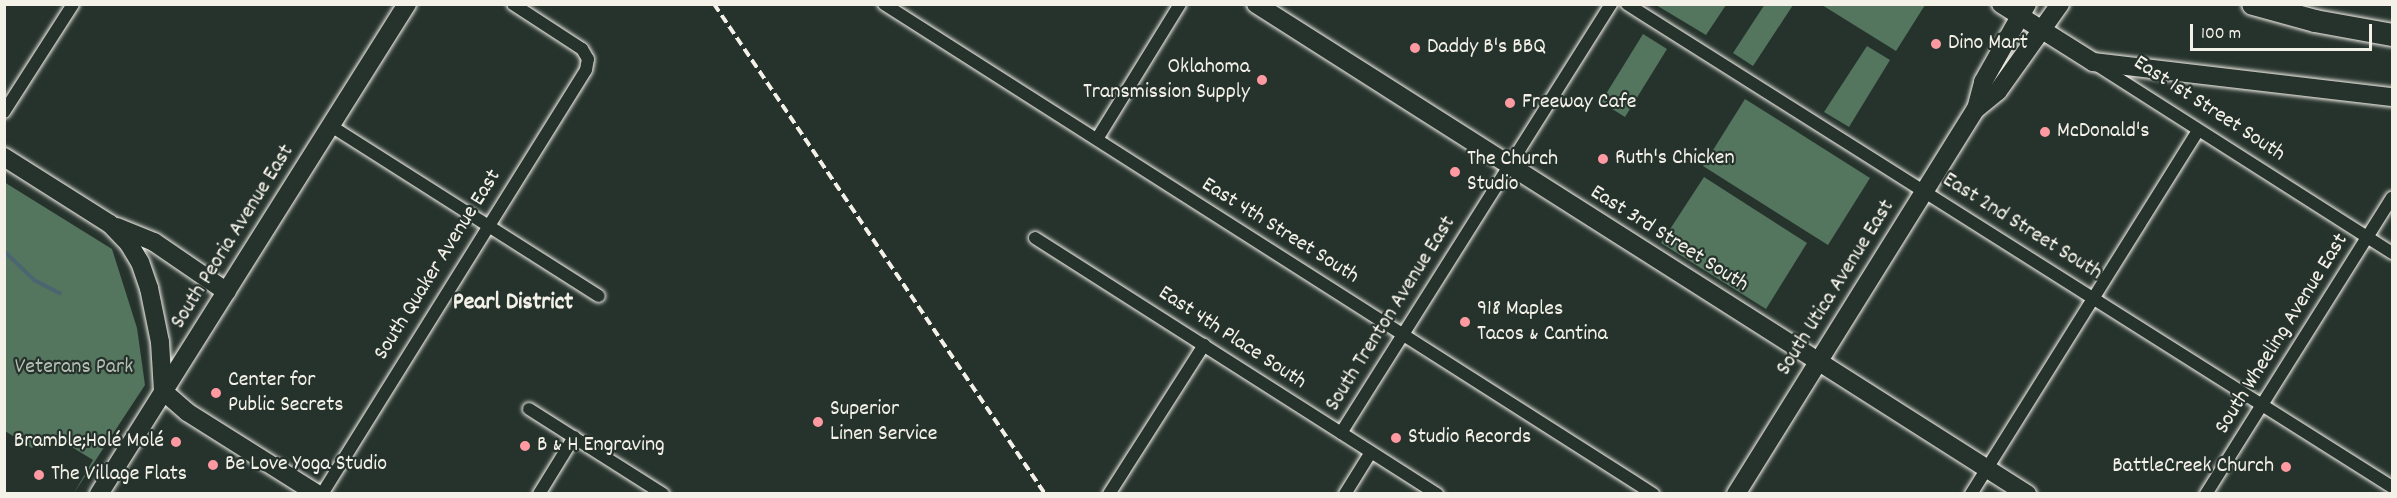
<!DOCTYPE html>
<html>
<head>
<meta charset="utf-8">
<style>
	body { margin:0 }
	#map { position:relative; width:2397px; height:498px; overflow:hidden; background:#26332d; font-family:Dekko,sans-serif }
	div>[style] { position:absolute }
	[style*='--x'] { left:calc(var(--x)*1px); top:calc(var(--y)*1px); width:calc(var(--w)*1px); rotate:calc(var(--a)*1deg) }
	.green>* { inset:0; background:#54755e }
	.stream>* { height:4px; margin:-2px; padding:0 2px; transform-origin:2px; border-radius:2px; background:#4c6671 }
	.roads { filter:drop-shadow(0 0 2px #f4f1e8) drop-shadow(0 0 2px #f4f1e8) }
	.street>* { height:12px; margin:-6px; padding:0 6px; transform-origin:6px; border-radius:6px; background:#26332d }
	.secondary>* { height:18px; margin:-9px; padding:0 9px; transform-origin:9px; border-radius:9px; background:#26332d }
	.highway>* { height:22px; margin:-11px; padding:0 11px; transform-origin:11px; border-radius:11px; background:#26332d }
	.rail>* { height:4px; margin-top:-2px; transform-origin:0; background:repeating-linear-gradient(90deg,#f4f1e8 0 9px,transparent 0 13.5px) }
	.dots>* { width:16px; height:16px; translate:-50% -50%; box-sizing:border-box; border:3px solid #26332d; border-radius:50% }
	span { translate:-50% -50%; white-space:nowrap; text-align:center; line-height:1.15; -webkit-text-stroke:4.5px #26332d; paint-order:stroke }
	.poi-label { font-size:22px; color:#f4f1e8 }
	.left { translate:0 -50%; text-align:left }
	.right { translate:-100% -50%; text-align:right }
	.street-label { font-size:22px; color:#f4f1e8 }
	.park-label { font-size:22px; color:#b4bfb1 }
	.neighbourhood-label { font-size:24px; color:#f4f1e8; font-weight:700 }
	.frame { position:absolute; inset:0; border:6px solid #f4f1e8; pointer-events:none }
	.scale { position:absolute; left:2190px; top:24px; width:182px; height:27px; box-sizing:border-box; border:3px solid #f4f1e8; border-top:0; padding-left:8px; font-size:18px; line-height:21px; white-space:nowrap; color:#f4f1e8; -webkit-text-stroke:4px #26332d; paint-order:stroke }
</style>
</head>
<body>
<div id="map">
	<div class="green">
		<i style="clip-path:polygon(1765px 4px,1793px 5px,1753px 66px,1733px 53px)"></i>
		<i style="clip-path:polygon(1656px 5px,1726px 5px,1706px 35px)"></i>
		<i style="clip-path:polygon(1822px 5px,1925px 4px,1925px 5px,1896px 51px)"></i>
		<i style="clip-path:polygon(1643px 34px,1667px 49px,1625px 117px,1601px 102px)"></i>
		<i style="clip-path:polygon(1867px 46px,1890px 60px,1849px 127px,1824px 112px)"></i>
		<i style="clip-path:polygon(1745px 99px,1870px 178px,1828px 245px,1703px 166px)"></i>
		<i style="clip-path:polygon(1704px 177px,1807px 243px,1766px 309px,1661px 243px)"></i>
		<i style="clip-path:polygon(4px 182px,112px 249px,137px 328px,145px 385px,74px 493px,93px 460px,54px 436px,41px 440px,32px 448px,5px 431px)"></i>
	</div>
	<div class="stream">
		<i style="--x:4;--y:251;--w:42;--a:44"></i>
		<i style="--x:34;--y:280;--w:29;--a:27"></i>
	</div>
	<div class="roads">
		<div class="street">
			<i style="--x:884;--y:4;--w:912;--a:32.5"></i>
			<i style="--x:1627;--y:4;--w:905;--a:32.27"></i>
			<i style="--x:2097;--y:65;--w:350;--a:32.5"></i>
			<i style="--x:4;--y:112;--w:128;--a:-57.4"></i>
			<i style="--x:331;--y:126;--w:317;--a:32.4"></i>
			<i style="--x:1097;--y:139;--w:158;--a:-58.4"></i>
			<i style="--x:1035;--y:238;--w:477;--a:32.5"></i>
			<i style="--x:529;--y:409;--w:159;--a:32.4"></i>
			<i style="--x:1341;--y:433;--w:507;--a:-57.81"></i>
			<i style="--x:322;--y:494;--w:499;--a:-58.1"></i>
			<i style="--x:586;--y:70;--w:11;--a:-80"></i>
			<i style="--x:588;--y:59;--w:12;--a:-121"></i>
			<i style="--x:582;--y:49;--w:82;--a:-146.9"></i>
			<i style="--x:539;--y:494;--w:67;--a:-58.4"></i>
			<i style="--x:1109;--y:494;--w:177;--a:-57.5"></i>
			<i style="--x:1345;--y:494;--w:49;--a:-58.2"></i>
			<i style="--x:1971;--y:494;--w:428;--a:-58"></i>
			<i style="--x:2206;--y:494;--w:350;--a:-57.9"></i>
		</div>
		<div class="secondary">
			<i style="--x:1256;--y:4;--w:914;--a:32.44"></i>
			<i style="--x:2001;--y:4;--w:109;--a:32.2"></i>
			<i style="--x:2093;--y:62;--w:301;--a:6.7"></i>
			<i style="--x:1976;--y:109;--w:28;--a:-39"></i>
			<i style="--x:1998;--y:91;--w:107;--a:-54.5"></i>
			<i style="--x:4;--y:157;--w:125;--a:32.3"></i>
			<i style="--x:110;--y:224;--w:28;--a:46"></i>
			<i style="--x:129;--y:244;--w:21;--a:59"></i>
			<i style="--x:140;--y:262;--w:28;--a:71"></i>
			<i style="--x:149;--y:288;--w:55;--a:78.5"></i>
			<i style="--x:160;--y:342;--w:49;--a:86.5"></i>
			<i style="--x:163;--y:391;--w:32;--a:41"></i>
			<i style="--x:187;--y:412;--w:154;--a:32.2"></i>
			<i style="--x:117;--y:227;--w:40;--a:22"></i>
			<i style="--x:154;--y:242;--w:88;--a:34.4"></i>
			<i style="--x:99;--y:494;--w:579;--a:-57.85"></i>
			<i style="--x:1736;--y:494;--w:454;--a:-58.1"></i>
			<i style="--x:1976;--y:109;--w:28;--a:-75"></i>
			<i style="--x:1983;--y:82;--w:90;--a:-60.6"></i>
		</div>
		<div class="highway">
			<i style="--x:2253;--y:4;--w:64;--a:15.3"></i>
			<i style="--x:2315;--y:21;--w:78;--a:10.3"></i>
		</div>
	</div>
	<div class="rail">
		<i style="--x:714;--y:4;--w:591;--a:55.96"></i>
	</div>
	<div class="dots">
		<i style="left:1936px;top:44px;background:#ff9aa2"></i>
		<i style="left:1415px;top:48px;background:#ff9aa2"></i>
		<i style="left:1262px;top:80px;background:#ff9aa2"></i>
		<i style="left:1510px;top:103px;background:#ff9aa2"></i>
		<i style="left:2045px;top:132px;background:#ff9aa2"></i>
		<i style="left:1603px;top:159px;background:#ff9aa2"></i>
		<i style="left:1455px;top:172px;background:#ff9aa2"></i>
		<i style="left:1465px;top:322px;background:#ff9aa2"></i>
		<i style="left:216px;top:393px;background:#ff9aa2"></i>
		<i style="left:818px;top:422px;background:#ff9aa2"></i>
		<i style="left:1396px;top:438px;background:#ff9aa2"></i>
		<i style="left:176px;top:442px;background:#ff9aa2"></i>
		<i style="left:525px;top:446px;background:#ff9aa2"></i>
		<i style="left:213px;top:465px;background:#ff9aa2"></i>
		<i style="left:2286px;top:467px;background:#ff9aa2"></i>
		<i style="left:39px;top:475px;background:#ff9aa2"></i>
	</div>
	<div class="poi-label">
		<span class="left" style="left:1948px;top:44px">Dino Mart</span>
		<span class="left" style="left:1427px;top:48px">Daddy B's BBQ</span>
		<span class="right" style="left:1250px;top:80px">Oklahoma<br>Transmission Supply</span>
		<span class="left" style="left:1522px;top:103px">Freeway Cafe</span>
		<span class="left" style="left:2057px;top:132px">McDonald's</span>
		<span class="left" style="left:1467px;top:172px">The Church<br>Studio</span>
		<span class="left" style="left:1615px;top:159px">Ruth's Chicken</span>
		<span class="left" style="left:1477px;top:322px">918 Maples<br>Tacos &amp; Cantina</span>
		<span class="left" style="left:228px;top:393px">Center for<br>Public Secrets</span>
		<span class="left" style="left:830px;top:422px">Superior<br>Linen Service</span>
		<span class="left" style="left:1408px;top:438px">Studio Records</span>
		<span class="right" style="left:164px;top:442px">Bramble;Holé Molé</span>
		<span class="left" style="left:537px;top:446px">B &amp; H Engraving</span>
		<span class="left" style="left:225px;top:465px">Be Love Yoga Studio</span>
		<span class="right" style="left:2274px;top:467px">BattleCreek Church</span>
		<span class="left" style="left:51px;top:475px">The Village Flats</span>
	</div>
	<div class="street-label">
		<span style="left:2209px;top:109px;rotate:33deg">East 1st Street South</span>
		<span style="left:2022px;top:227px;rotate:32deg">East 2nd Street South</span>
		<span style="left:1280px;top:231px;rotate:32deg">East 4th Street South</span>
		<span style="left:233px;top:237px;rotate:-58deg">South Peoria Avenue East</span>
		<span style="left:1669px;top:239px;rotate:32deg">East 3rd Street South</span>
		<span style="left:438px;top:265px;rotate:-58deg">South Quaker Avenue East</span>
		<span style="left:1836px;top:288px;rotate:-58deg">South Utica Avenue East</span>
		<span style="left:1391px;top:314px;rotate:-58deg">South Trenton Avenue East</span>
		<span style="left:2282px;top:334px;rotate:-58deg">South Wheeling Avenue East</span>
		<span style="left:1232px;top:338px;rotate:33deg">East 4th Place South</span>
	</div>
	<div class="park-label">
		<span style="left:74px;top:368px">Veterans Park</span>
	</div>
	<div class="neighbourhood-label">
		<span style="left:513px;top:304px">Pearl District</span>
	</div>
	<div class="frame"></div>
	<div class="scale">100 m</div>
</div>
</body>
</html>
